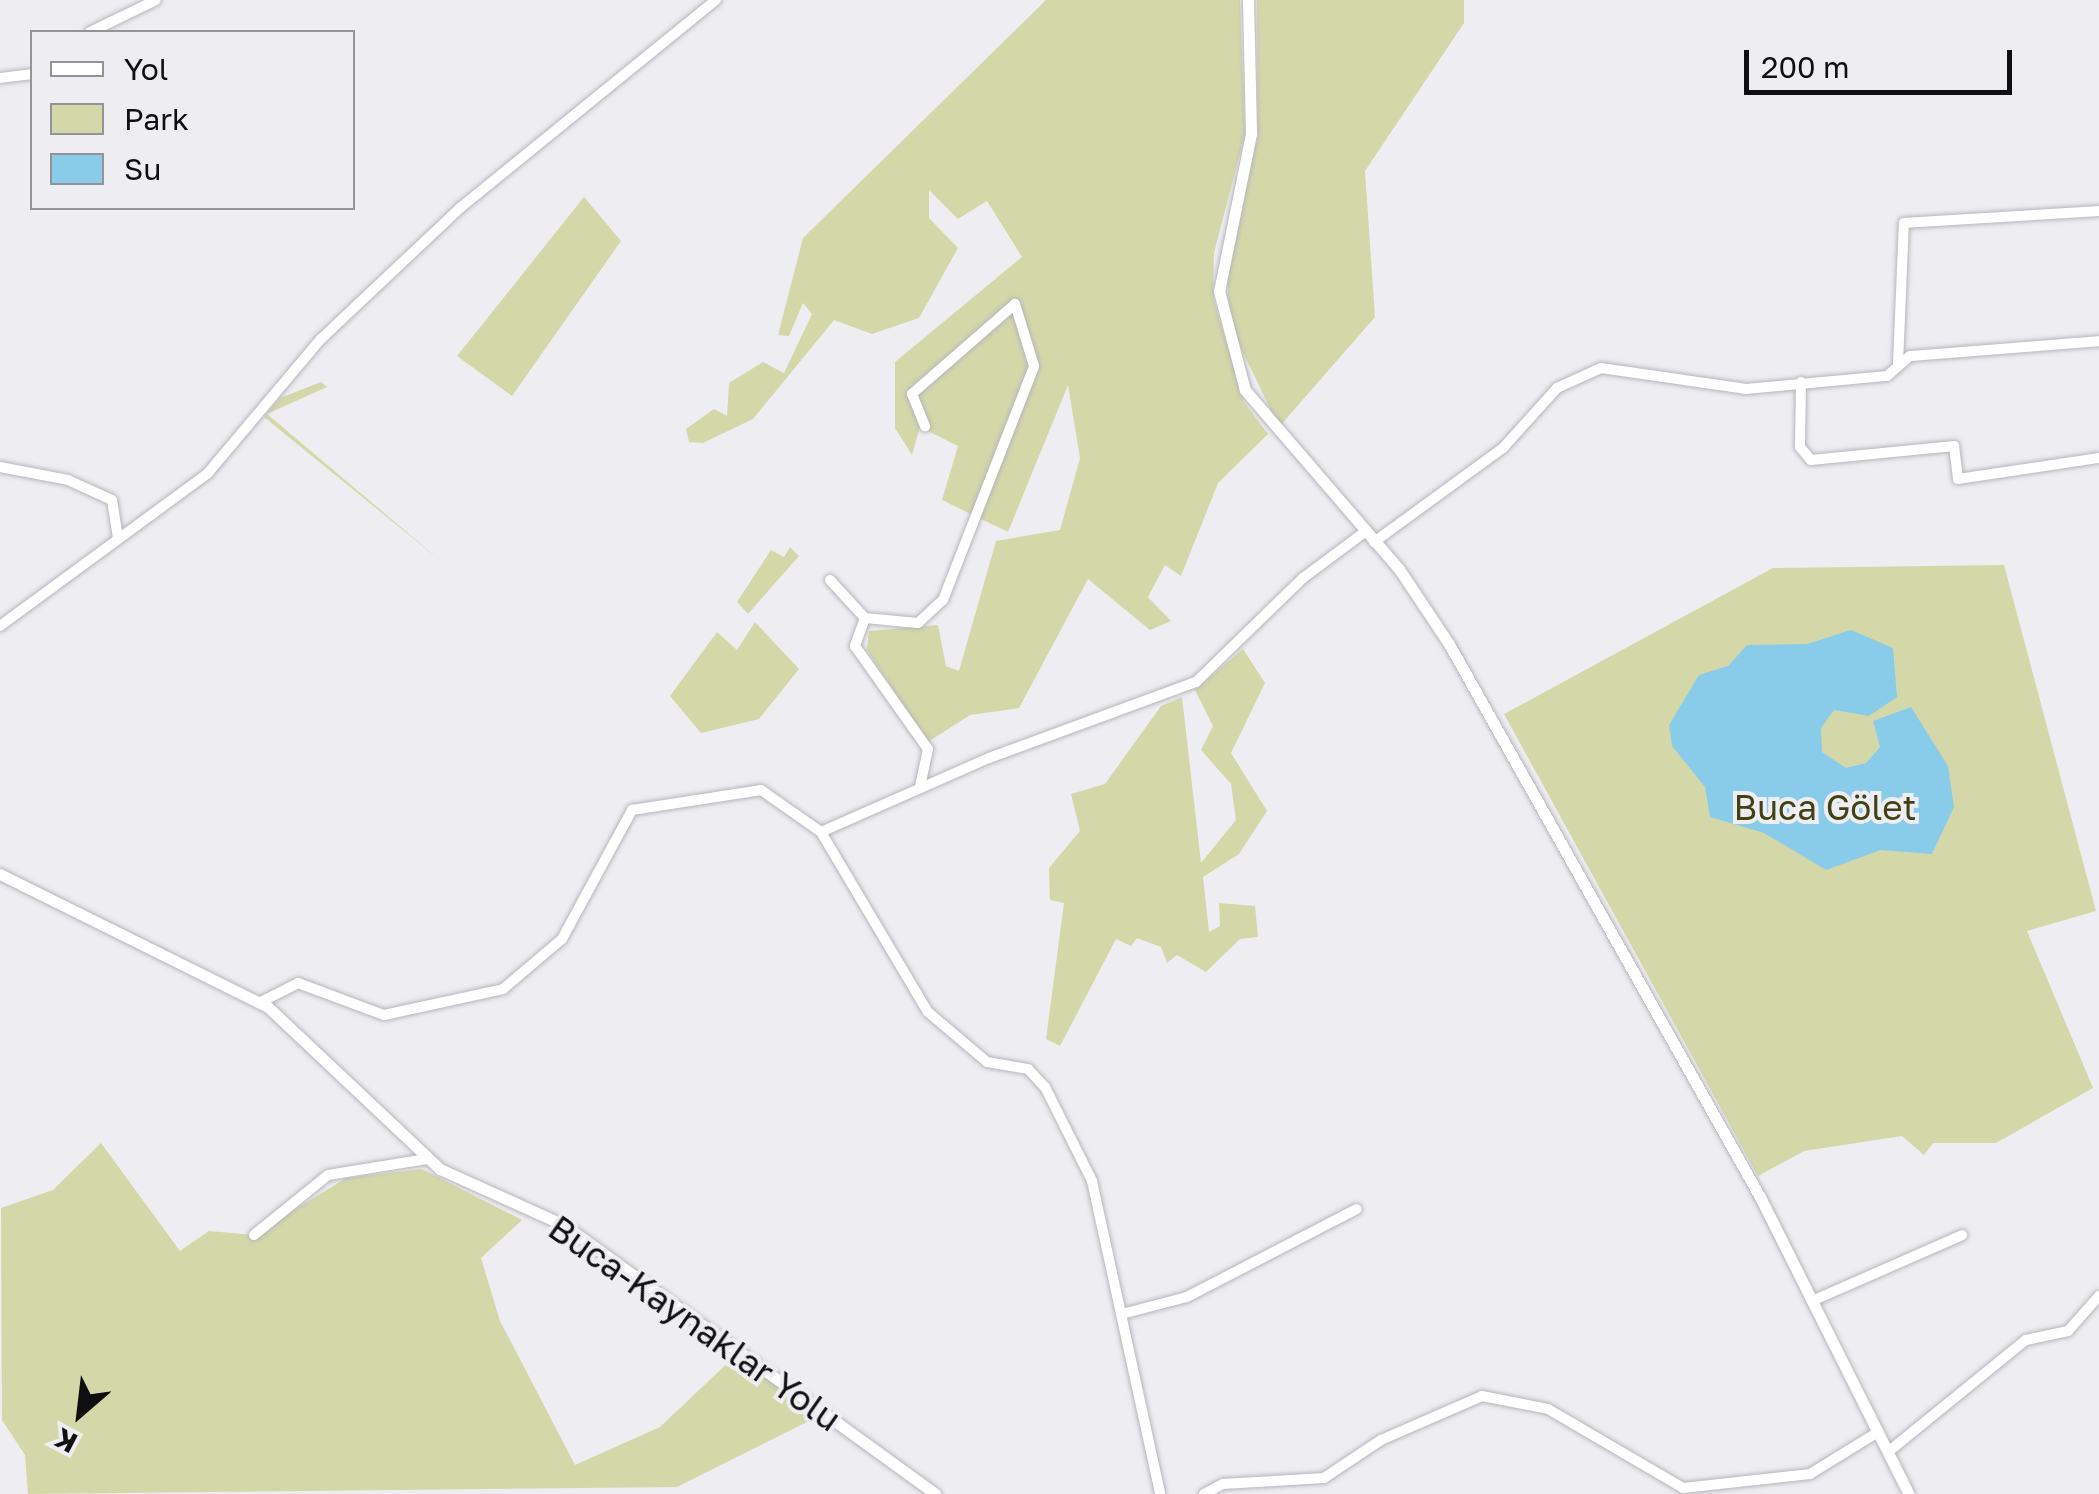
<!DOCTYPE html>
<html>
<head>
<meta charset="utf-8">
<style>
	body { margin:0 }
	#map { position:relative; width:2099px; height:1494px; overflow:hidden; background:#ededf2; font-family:"Golos Text",sans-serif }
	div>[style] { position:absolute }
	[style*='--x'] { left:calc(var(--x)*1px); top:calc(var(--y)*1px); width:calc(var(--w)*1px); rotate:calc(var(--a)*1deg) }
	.green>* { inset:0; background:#d4d8a9 }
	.water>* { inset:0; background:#89ccea }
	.roads { filter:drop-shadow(0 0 2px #b6b6bb) drop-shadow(0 0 2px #b6b6bb) }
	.minor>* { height:10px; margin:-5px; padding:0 5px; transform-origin:5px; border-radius:5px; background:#fff }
	.tertiary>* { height:11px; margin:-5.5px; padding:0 5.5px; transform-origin:5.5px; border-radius:5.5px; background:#fff }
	span { translate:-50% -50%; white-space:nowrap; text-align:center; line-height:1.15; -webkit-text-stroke:8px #ededf2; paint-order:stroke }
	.park-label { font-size:35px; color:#404214 }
	.street-label { font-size:35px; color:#0f0f11 }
	.legend { position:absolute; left:30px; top:30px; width:325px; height:180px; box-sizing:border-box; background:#ededf2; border:2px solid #949498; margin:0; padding:12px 18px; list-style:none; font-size:30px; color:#0f0f11 }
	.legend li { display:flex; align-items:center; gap:20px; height:50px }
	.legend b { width:50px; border:2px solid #949498 }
	.north { position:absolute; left:30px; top:1364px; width:100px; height:100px; -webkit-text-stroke:8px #ededf2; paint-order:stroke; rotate:208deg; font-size:28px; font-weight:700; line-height:40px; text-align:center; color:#0f0f11 }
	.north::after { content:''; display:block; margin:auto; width:35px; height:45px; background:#0f0f11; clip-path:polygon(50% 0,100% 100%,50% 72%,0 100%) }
	.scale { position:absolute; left:1744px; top:50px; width:268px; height:45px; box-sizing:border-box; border:5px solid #0f0f11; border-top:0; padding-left:12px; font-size:30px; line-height:35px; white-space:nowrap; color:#0f0f11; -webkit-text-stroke:8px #ededf2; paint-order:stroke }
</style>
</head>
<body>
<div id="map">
	<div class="green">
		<i style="clip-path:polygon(1046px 0,1240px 0,1245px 134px,1214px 253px,1213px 297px,1244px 402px,1268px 434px,1218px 483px,1181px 576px,1165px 565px,1148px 597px,1171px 621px,1150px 630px,1088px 579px,1019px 708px,970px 715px,928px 742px,867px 650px,869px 631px,938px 625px,946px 666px,959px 671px,996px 541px,1060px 530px,1080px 458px,1068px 385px,1008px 532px,942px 500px,958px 446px,920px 427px,912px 455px,895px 428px,895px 362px,1022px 257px,987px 201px,958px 219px,929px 190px,929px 218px,958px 248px,919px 318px,872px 334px,834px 320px,753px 419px,703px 443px,689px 442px,686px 429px,714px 409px,727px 416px,729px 383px,763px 362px,784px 373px,812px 314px,803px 303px,789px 336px,778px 335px,803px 238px)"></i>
		<i style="clip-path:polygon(1257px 0,1464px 0,1464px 23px,1365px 171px,1375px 317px,1279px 427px,1229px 323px,1227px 252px,1258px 136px)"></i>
		<i style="clip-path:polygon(584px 197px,621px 241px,512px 396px,457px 356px)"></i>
		<i style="clip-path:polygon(321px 382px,327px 387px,267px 414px,441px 561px,264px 417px,280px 398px)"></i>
		<i style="clip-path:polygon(790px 547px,799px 556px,748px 614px,737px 602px,771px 550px,784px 557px)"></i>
		<i style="clip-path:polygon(2004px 565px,2096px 911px,2027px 931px,2093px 1088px,1996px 1143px,1933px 1143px,1924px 1155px,1902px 1136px,1804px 1151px,1758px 1176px,1504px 714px,1773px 568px)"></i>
		<i style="clip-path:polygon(755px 622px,799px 669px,759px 719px,701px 733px,670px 696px,717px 632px,737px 650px)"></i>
		<i style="clip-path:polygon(1243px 649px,1265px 683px,1231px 753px,1267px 811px,1239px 854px,1203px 877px,1209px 932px,1220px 926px,1219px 903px,1255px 906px,1258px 937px,1240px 939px,1206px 972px,1177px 955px,1167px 963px,1161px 947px,1137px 938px,1131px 946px,1116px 939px,1060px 1046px,1046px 1039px,1064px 903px,1050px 900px,1049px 868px,1080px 831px,1071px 794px,1105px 784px,1161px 706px,1182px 697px,1201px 863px,1236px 820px,1231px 784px,1201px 750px,1213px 726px,1195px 690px)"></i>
		<i style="clip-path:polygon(101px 1143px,180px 1251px,209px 1231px,254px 1235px,346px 1178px,422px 1169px,522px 1220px,481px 1258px,500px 1321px,575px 1465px,660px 1427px,734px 1357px,821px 1415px,677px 1487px,28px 1494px,25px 1455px,2px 1420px,1px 1208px,53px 1190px)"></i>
	</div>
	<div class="water">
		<i style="clip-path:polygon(1851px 630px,1893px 648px,1897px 697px,1869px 716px,1834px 710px,1821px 728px,1822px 752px,1846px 768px,1866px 763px,1880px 747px,1873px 721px,1911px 707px,1948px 766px,1954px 807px,1932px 854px,1881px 850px,1826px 870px,1764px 833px,1710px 817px,1705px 787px,1672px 746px,1669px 725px,1699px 675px,1728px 666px,1747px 645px,1807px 644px)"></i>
	</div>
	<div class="roads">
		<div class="minor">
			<i style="--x:90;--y:32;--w:73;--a:-25.9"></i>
			<i style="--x:0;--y:78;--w:32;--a:-7"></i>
			<i style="--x:1898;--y:364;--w:141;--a:-87.6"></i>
			<i style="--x:1904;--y:223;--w:195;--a:-3.5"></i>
			<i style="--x:1801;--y:382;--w:65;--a:90.9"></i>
			<i style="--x:1800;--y:447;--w:17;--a:50"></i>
			<i style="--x:1811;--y:460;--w:144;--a:-5.6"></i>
			<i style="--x:1954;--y:446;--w:33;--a:83"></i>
			<i style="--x:1958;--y:479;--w:143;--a:-8.5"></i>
			<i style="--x:0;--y:467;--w:69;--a:10.8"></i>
			<i style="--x:68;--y:480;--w:48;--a:24.4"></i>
			<i style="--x:112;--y:500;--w:39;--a:81"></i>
			<i style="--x:1374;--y:542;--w:160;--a:-36.1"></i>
			<i style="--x:1503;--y:448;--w:81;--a:-48"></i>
			<i style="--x:1557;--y:388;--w:48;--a:-24.4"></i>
			<i style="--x:1601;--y:368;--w:147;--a:8.2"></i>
			<i style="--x:1746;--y:389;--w:142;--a:-5.3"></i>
			<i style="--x:1887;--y:376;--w:30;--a:-41"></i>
			<i style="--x:1910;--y:356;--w:190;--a:-4.5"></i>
			<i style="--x:830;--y:580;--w:52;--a:47.4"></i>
			<i style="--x:865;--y:618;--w:30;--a:110"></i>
			<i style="--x:855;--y:646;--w:126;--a:54.7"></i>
			<i style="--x:928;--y:749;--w:40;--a:102"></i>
			<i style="--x:865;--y:618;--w:53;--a:5.4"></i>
			<i style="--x:918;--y:623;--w:34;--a:-43"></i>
			<i style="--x:943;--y:600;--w:251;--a:-68.7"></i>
			<i style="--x:1034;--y:366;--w:65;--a:-107"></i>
			<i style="--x:1015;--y:304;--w:137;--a:138.9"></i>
			<i style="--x:912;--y:394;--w:35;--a:68"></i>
			<i style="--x:0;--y:626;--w:258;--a:-36.3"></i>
			<i style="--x:208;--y:473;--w:175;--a:-49.9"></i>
			<i style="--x:321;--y:339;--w:191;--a:-43.3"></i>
			<i style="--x:460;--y:208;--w:330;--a:-39.1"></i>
			<i style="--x:821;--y:832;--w:184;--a:-23.8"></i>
			<i style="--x:989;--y:758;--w:221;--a:-20.2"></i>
			<i style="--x:1196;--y:682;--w:149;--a:-44.2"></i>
			<i style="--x:1303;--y:578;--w:77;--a:-36.6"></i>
			<i style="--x:259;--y:1003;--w:44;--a:-27.1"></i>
			<i style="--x:298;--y:983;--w:92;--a:20.4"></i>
			<i style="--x:384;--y:1015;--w:122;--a:-12.3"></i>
			<i style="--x:503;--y:989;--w:77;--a:-40.3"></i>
			<i style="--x:562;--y:939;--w:147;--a:-61.5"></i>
			<i style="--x:632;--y:810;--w:131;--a:-8.8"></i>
			<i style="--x:761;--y:790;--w:73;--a:35"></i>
			<i style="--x:821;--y:832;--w:209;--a:59.3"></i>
			<i style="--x:928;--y:1012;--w:77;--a:40.3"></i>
			<i style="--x:987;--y:1062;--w:42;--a:9.7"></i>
			<i style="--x:1028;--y:1069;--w:25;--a:47"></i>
			<i style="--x:1045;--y:1087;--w:105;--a:63.4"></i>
			<i style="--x:1092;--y:1181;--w:320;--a:77.7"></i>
			<i style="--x:254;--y:1235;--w:95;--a:-39"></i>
			<i style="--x:328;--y:1175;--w:100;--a:-9.2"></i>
			<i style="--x:1812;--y:1301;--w:164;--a:-23.7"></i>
			<i style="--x:1122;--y:1314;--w:67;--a:-14.7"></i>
			<i style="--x:1187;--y:1297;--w:191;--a:-27.4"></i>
			<i style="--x:1888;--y:1452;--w:178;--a:-39.1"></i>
			<i style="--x:2026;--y:1340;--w:43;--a:-12.1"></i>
			<i style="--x:2068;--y:1331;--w:47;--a:-48.5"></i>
			<i style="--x:1204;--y:1494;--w:21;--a:-28"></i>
			<i style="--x:1223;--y:1484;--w:101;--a:-3.4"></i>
			<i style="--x:1324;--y:1478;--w:69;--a:-33.7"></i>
			<i style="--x:1381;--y:1440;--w:110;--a:-23.5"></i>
			<i style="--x:1482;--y:1396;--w:67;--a:11.1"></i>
			<i style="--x:1548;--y:1409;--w:156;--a:30.3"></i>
			<i style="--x:1683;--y:1488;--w:128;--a:-6.3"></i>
			<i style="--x:1810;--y:1474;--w:80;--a:-31.7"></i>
		</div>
		<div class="tertiary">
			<i style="--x:1248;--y:0;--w:134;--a:88.7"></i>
			<i style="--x:1251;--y:134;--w:160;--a:101.5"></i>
			<i style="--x:1219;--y:291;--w:102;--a:75.3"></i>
			<i style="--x:1245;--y:390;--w:236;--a:49.3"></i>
			<i style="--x:1399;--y:569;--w:90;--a:56.3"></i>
			<i style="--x:1449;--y:644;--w:634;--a:60.65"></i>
			<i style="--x:1760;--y:1197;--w:332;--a:63.4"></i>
			<i style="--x:0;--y:874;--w:299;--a:26.4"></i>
			<i style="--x:268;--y:1007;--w:236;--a:43.3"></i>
			<i style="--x:440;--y:1169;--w:136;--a:24.3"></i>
			<i style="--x:564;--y:1225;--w:458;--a:35.9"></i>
		</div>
	</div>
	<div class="park-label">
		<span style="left:1825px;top:807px">Buca Gölet</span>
	</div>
	<div class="street-label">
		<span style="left:695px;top:1323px;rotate:35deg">Buca-Kaynaklar Yolu</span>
	</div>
	<ul class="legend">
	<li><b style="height:12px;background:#fff"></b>Yol</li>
	<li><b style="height:28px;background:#d4d8a9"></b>Park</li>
	<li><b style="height:28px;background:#89ccea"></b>Su</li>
	</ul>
	<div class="north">K</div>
	<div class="scale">200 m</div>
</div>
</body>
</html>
